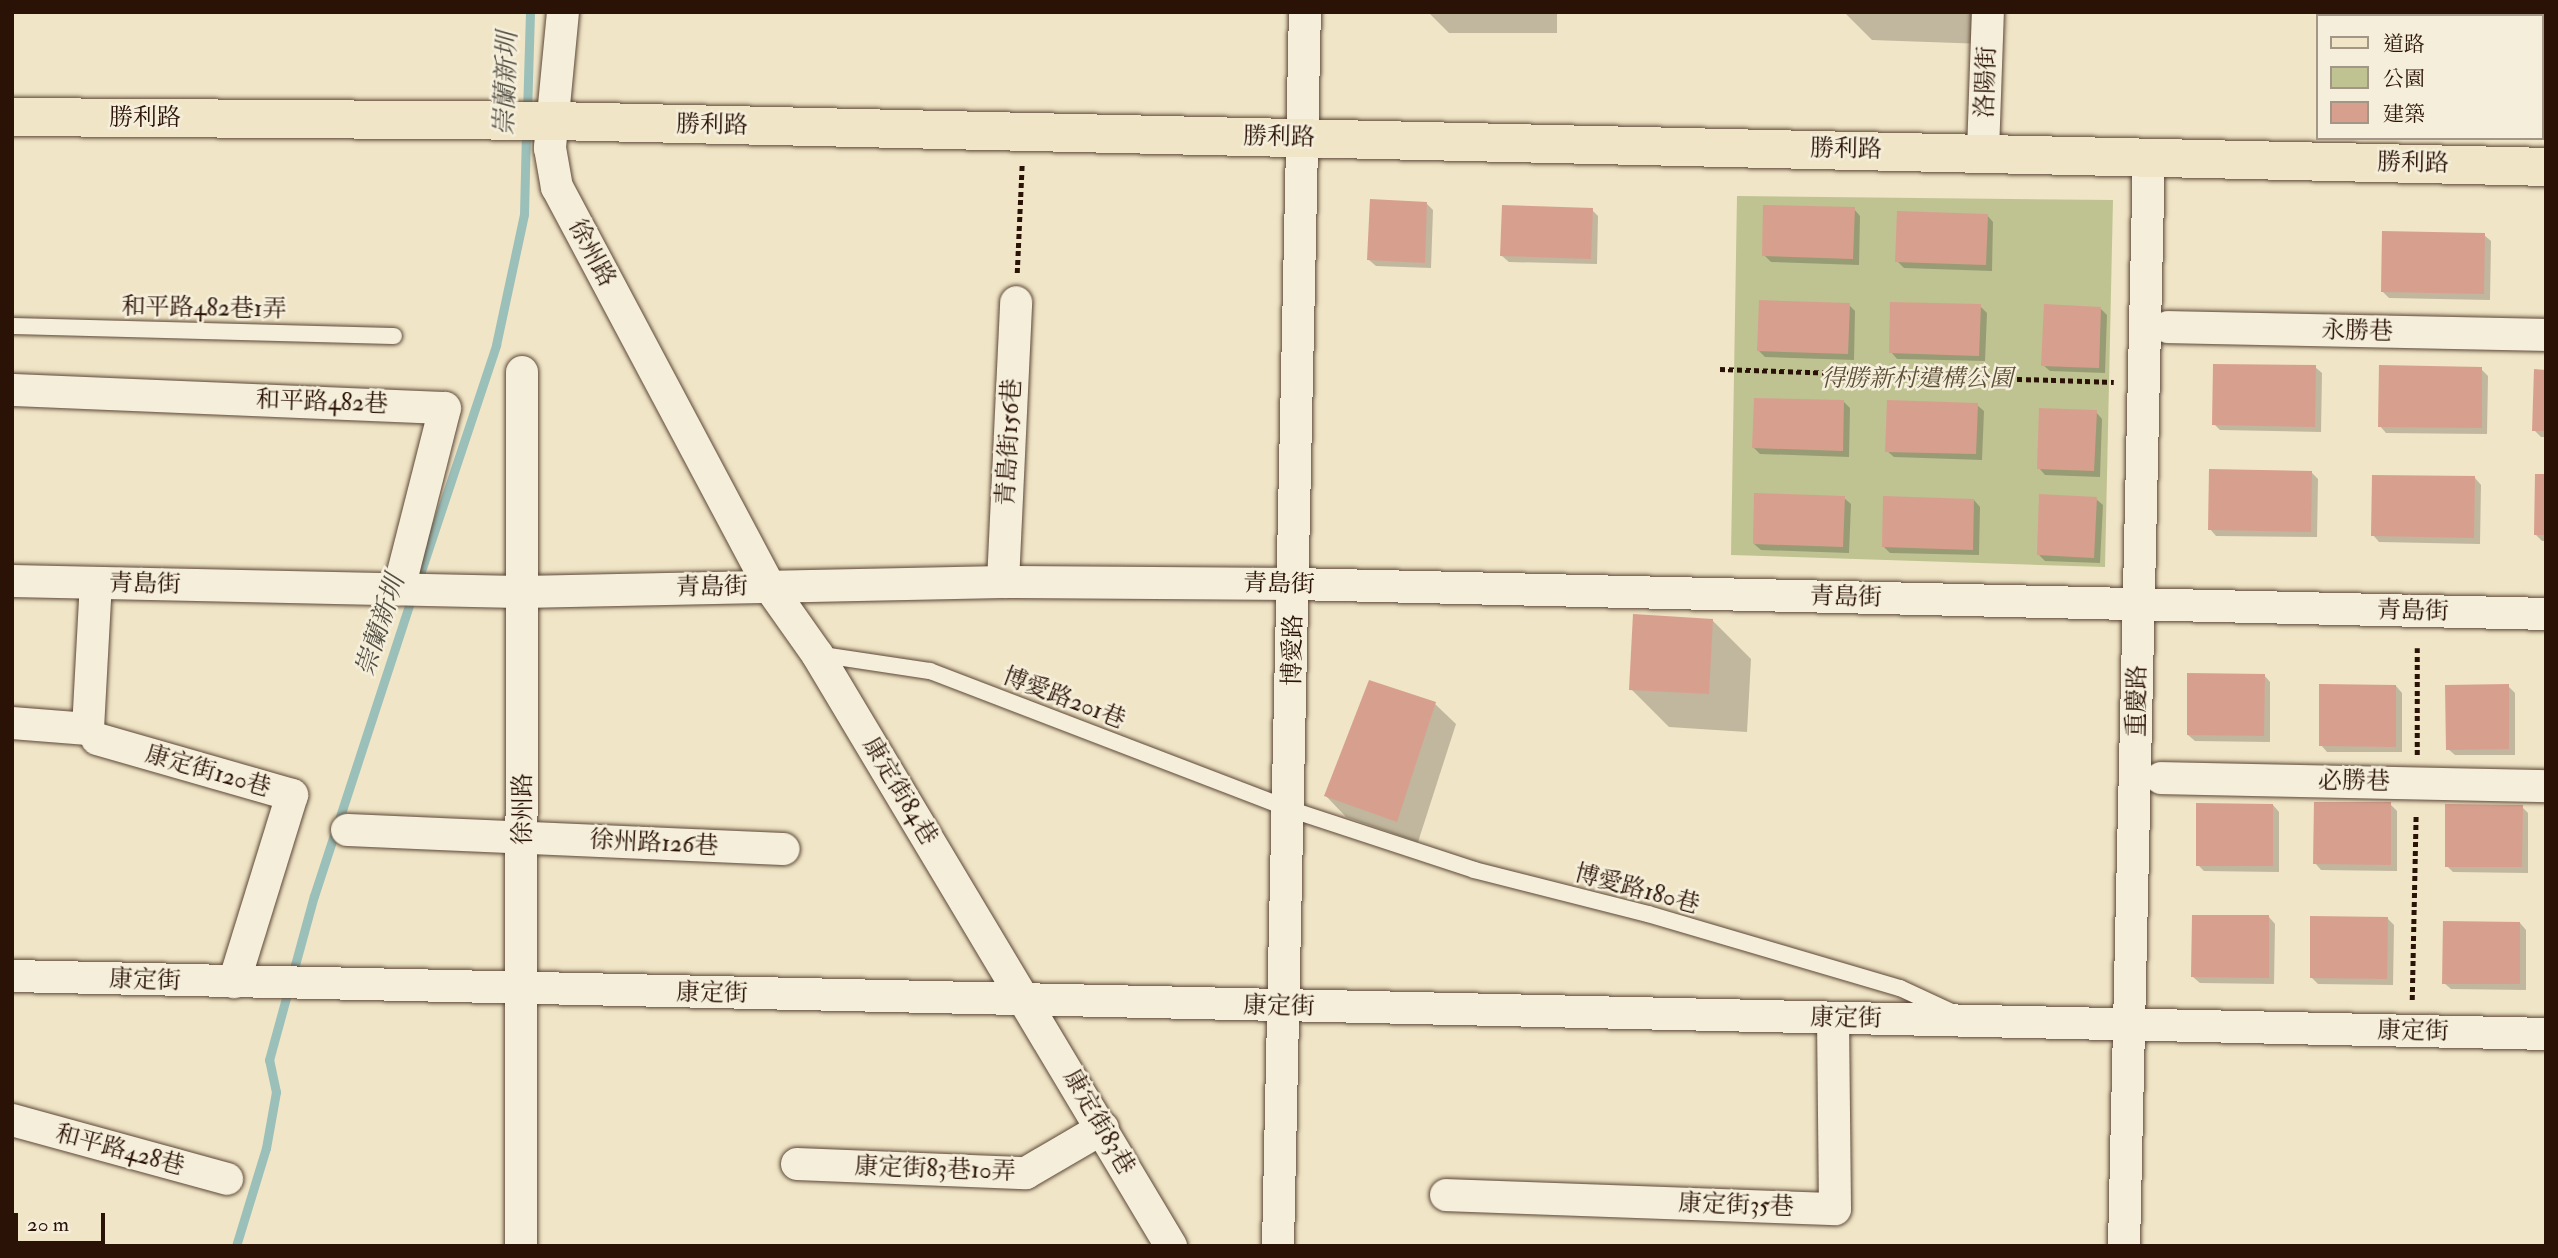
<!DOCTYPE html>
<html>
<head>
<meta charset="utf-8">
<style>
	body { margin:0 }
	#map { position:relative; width:2558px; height:1258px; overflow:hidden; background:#f0e5c6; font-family:"IM FELL Double Pica","Noto Serif TC",serif }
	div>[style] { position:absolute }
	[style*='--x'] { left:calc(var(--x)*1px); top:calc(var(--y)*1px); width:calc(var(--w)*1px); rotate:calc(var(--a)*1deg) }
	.green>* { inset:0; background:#bfc391 }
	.shadow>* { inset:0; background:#0003 }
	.stream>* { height:9px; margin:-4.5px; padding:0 4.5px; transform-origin:4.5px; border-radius:4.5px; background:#9bbfb9 }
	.building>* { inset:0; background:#d7a08e }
	.path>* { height:4.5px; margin-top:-2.25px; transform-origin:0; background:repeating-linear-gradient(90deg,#2a1207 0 5px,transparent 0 8.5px) }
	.roads { filter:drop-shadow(0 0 2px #5c4737) drop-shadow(0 0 2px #5c4737) }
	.lane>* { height:16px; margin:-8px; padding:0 8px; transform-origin:8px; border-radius:8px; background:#f5eeda }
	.street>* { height:32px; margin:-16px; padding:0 16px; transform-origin:16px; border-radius:16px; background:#f5eeda }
	.primary>* { height:38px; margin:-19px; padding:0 19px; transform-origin:19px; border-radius:19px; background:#f0e5c6 }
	span { translate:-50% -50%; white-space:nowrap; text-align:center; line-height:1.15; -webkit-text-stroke:5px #f5eeda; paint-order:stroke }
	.street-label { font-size:24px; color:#2a1207 }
	.park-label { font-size:24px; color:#5e5037; font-style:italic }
	.water-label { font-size:26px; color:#524f45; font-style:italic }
	.frame { position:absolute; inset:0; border:14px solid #2a1207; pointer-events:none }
	.legend { position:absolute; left:2316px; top:14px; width:228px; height:126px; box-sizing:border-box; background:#f5eeda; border:2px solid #a49686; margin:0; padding:9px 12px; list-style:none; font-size:21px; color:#2a1207 }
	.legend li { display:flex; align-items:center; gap:14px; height:35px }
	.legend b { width:35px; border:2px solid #a49686 }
	.scale { position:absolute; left:14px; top:1213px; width:91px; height:32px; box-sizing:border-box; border:4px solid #2a1207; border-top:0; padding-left:9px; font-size:21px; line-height:24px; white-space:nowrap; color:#2a1207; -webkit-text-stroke:5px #f5eeda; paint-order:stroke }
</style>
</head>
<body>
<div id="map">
	<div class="green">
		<i style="clip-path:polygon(1737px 196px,2113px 200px,2105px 567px,1731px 555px)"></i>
	</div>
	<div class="shadow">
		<i style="clip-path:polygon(1428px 12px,1557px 12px,1557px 33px,1449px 33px)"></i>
		<i style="clip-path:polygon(1844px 12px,1986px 12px,1985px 44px,1872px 40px)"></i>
		<i style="clip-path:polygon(1427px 204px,1433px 210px,1431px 268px,1376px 266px,1369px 260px)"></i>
		<i style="clip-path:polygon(1854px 209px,1860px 216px,1859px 265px,1771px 262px,1764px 255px)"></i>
		<i style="clip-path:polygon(1592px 210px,1598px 216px,1597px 264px,1509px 262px,1502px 256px)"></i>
		<i style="clip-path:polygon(1987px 215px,1993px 222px,1992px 271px,1904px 268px,1897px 261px)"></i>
		<i style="clip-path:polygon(2484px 235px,2491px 241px,2490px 300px,2389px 298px,2383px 292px)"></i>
		<i style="clip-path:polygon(1849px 305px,1855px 311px,1854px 360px,1765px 357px,1759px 351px)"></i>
		<i style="clip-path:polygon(1980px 306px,1987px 313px,1985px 361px,1897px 359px,1891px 352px)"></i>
		<i style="clip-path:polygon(2101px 309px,2107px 315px,2105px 373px,2050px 371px,2043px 365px)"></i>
		<i style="clip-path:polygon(2315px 367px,2322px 373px,2321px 432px,2220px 430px,2214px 424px)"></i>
		<i style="clip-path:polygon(2481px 369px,2488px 376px,2487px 434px,2386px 433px,2380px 426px)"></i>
		<i style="clip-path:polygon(2546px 371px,2546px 437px,2541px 437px,2534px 430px)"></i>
		<i style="clip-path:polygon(1844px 402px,1850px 408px,1849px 457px,1760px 454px,1754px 448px)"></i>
		<i style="clip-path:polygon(1977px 405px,1984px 411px,1982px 460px,1894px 457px,1887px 451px)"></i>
		<i style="clip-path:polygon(2096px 412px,2102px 419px,2100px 477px,2045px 475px,2039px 468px)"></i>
		<i style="clip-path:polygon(2311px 472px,2318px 479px,2317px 537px,2216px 536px,2210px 529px)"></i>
		<i style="clip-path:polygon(2546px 475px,2546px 541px,2542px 541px,2535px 534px)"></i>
		<i style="clip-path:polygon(2475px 478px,2481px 485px,2480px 544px,2379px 542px,2373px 535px)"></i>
		<i style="clip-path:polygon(1844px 498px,1851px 504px,1849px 553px,1761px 550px,1754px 544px)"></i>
		<i style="clip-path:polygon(2096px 499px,2103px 505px,2100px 563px,2045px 561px,2039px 555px)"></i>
		<i style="clip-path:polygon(1974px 500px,1980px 507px,1979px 555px,1890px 553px,1884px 547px)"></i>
		<i style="clip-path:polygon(1712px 620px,1751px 659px,1747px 732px,1669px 727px,1631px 689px)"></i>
		<i style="clip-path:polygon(2264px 675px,2270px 682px,2270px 742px,2195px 741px,2188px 735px)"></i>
		<i style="clip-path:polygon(2396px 686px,2402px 693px,2402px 752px,2327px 752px,2321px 745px)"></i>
		<i style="clip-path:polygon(2508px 686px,2515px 693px,2515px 755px,2455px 755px,2448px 749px)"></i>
		<i style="clip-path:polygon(1435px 704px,1456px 724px,1418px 842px,1346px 817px,1326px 796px)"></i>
		<i style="clip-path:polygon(2390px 804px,2397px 811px,2397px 871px,2321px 870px,2315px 863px)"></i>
		<i style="clip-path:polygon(2273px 805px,2279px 812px,2279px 872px,2204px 871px,2198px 865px)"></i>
		<i style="clip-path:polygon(2522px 807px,2528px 813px,2528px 873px,2453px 872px,2447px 866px)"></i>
		<i style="clip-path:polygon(2269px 917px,2275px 924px,2274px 984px,2200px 983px,2193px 977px)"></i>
		<i style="clip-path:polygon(2387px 918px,2394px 925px,2393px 985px,2318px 984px,2311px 977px)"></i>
		<i style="clip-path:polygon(2520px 923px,2526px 930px,2526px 990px,2451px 989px,2444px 983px)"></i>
	</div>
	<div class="stream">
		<i style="--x:527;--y:113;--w:101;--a:-88.3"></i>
		<i style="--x:417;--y:583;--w:251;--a:-71.6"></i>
		<i style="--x:496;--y:345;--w:134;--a:-77.9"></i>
		<i style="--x:524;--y:214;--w:84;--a:-88.6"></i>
		<i style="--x:236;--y:1246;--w:102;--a:-73"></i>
		<i style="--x:266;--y:1148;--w:57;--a:-79.9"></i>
		<i style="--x:276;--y:1092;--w:33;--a:-102"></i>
		<i style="--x:269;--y:1060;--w:170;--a:-74.7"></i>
		<i style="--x:314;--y:896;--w:315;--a:-71.9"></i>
	</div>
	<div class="building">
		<i style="clip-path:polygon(1370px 199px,1427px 202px,1425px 263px,1367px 260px)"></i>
		<i style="clip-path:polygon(1502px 205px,1593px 208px,1591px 259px,1500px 256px)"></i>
		<i style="clip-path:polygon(1763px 205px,1855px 207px,1853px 259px,1762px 256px)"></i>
		<i style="clip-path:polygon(1897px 211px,1988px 214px,1986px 265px,1895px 262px)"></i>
		<i style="clip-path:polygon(2382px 231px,2485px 233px,2484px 294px,2381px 292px)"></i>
		<i style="clip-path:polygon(1759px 300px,1850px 303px,1848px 354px,1757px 351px)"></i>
		<i style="clip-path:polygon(1890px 302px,1981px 304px,1979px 356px,1889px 353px)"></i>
		<i style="clip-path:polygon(2044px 304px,2101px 307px,2099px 368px,2041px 366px)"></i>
		<i style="clip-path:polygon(2213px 364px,2316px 365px,2315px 427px,2212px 425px)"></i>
		<i style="clip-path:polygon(2379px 365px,2482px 367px,2482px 428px,2378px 427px)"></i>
		<i style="clip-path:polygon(2534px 369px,2546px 370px,2546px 431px,2532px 431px)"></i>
		<i style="clip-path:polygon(1754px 398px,1844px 400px,1843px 451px,1752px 448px)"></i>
		<i style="clip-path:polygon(1887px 400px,1978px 403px,1976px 454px,1885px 452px)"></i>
		<i style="clip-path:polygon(2039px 408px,2097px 410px,2094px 471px,2037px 469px)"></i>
		<i style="clip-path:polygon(2209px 469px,2312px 471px,2311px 532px,2208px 530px)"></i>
		<i style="clip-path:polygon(2535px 474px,2546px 474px,2546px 535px,2534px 535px)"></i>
		<i style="clip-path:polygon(2372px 475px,2475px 476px,2474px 538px,2371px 536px)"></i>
		<i style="clip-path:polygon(1754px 493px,1845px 496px,1843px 547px,1753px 544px)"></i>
		<i style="clip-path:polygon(2039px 494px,2097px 497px,2094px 558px,2037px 555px)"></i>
		<i style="clip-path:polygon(1883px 496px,1974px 499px,1973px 550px,1882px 547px)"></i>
		<i style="clip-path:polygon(1633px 614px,1713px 619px,1709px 694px,1629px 690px)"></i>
		<i style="clip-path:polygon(2187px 673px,2265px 674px,2264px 736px,2187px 735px)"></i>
		<i style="clip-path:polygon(1369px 680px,1436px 702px,1397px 822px,1324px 796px)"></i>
		<i style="clip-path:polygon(2319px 684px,2396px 685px,2396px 747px,2319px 746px)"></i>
		<i style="clip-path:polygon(2509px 684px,2509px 749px,2446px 750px,2445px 685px)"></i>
		<i style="clip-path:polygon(2314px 802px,2391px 802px,2391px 865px,2313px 864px)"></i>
		<i style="clip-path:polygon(2196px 803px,2273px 804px,2273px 866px,2196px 866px)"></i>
		<i style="clip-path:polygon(2445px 804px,2523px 805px,2522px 867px,2445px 867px)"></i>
		<i style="clip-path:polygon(2192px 915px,2269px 915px,2269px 978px,2191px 977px)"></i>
		<i style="clip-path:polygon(2310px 916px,2388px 917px,2387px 979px,2310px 978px)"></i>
		<i style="clip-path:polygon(2443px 921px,2520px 922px,2520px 984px,2442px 984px)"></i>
	</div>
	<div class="path">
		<i style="--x:2348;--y:12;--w:4;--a:90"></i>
		<i style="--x:1017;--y:273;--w:110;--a:-87.4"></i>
		<i style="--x:1720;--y:369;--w:394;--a:1.9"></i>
		<i style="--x:2417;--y:755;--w:107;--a:-90"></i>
		<i style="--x:2412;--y:1000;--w:187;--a:-88.8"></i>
	</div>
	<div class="roads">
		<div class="lane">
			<i style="--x:12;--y:326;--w:382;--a:1.5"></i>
			<i style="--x:817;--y:654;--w:114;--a:8.6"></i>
			<i style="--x:930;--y:671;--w:385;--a:21"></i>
			<i style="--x:1289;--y:809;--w:195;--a:18.2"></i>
			<i style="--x:1474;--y:870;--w:179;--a:14.2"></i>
			<i style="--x:1648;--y:914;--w:263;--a:16.4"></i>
			<i style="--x:1900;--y:988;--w:57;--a:24.8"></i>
		</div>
		<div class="street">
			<i style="--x:563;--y:12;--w:137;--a:95.5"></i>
			<i style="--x:550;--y:148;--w:40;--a:80"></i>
			<i style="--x:557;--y:187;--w:452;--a:62"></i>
			<i style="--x:769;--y:586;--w:83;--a:54.8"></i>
			<i style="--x:817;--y:654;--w:690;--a:59.12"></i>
			<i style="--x:1983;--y:152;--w:140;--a:-88"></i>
			<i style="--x:2168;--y:327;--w:378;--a:1.2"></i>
			<i style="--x:12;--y:390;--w:433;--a:2.4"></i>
			<i style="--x:445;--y:408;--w:187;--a:104.3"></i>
			<i style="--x:12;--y:581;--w:510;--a:1.24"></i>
			<i style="--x:522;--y:592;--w:481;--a:-1.2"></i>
			<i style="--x:1003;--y:582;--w:291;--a:0.4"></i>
			<i style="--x:1294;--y:584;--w:1252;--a:1.37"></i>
			<i style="--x:1003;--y:582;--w:280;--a:-87.3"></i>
			<i style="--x:12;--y:723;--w:76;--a:4.5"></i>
			<i style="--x:88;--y:729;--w:146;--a:-86.9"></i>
			<i style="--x:97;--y:739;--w:203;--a:16"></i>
			<i style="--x:292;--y:795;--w:196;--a:107.2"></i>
			<i style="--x:2161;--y:778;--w:385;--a:1.2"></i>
			<i style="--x:347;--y:830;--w:437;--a:2.5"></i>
			<i style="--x:12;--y:976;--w:2535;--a:1.31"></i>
			<i style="--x:12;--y:1120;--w:223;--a:15.3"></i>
			<i style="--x:797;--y:1164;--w:229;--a:2.3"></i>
			<i style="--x:1026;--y:1173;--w:89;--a:-30.3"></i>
			<i style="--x:1446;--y:1195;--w:389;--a:2.1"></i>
			<i style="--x:1835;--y:1209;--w:191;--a:-90.6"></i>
			<i style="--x:521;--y:1246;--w:874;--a:-89.93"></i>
			<i style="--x:1278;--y:1246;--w:1234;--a:-88.75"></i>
			<i style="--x:2124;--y:1246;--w:1090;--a:-88.69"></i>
		</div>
		<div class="primary">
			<i style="--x:12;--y:117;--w:542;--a:0.42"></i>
			<i style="--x:554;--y:121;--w:1993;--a:1.32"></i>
		</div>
	</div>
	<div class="street-label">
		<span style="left:1986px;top:82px;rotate:-88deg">洛陽街</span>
		<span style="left:145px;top:118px">勝利路</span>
		<span style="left:712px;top:125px;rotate:1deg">勝利路</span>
		<span style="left:1279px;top:137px;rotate:1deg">勝利路</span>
		<span style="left:1846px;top:149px;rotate:1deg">勝利路</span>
		<span style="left:2413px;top:163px;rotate:1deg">勝利路</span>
		<span style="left:592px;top:253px;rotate:62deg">徐州路</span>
		<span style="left:204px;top:308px;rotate:1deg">和平路482巷1弄</span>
		<span style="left:2357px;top:331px;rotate:1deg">永勝巷</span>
		<span style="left:322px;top:402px;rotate:2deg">和平路482巷</span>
		<span style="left:1009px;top:442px;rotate:-87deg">青島街156巷</span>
		<span style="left:145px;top:584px;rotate:1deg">青島街</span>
		<span style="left:1279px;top:584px;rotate:1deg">青島街</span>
		<span style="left:712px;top:587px;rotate:-1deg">青島街</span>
		<span style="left:1846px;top:597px;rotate:1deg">青島街</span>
		<span style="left:2413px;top:611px;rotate:1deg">青島街</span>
		<span style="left:1293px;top:650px;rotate:-89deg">博愛路</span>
		<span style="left:1064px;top:698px;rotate:21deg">博愛路201巷</span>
		<span style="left:2137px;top:701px;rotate:-89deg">重慶路</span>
		<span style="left:208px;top:771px;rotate:16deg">康定街120巷</span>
		<span style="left:2354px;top:781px;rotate:1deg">必勝巷</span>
		<span style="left:900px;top:791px;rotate:59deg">康定街84巷</span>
		<span style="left:523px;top:809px;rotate:-90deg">徐州路</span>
		<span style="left:654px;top:843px;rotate:3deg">徐州路126巷</span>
		<span style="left:1637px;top:889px;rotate:15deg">博愛路180巷</span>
		<span style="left:145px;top:980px;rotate:2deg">康定街</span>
		<span style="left:712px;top:993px;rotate:1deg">康定街</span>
		<span style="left:1279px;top:1006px;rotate:1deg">康定街</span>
		<span style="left:1846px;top:1018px;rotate:1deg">康定街</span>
		<span style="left:2413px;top:1031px;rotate:1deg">康定街</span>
		<span style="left:1099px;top:1122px;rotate:60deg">康定街83巷</span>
		<span style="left:120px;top:1150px;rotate:15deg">和平路428巷</span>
		<span style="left:935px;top:1169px;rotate:2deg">康定街83巷10弄</span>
		<span style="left:1736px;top:1205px;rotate:2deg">康定街35巷</span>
	</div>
	<div class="park-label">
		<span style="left:1917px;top:379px">得勝新村遺構公園</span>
	</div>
	<div class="water-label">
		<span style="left:507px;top:84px;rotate:-88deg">崇蘭新圳</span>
		<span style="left:381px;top:626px;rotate:-72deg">崇蘭新圳</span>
	</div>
	<div class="frame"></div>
	<ul class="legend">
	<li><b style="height:9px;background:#f0e5c6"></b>道路</li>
	<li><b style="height:19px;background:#bfc391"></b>公園</li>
	<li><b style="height:19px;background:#d7a08e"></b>建築</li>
	</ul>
	<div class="scale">20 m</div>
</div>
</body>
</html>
